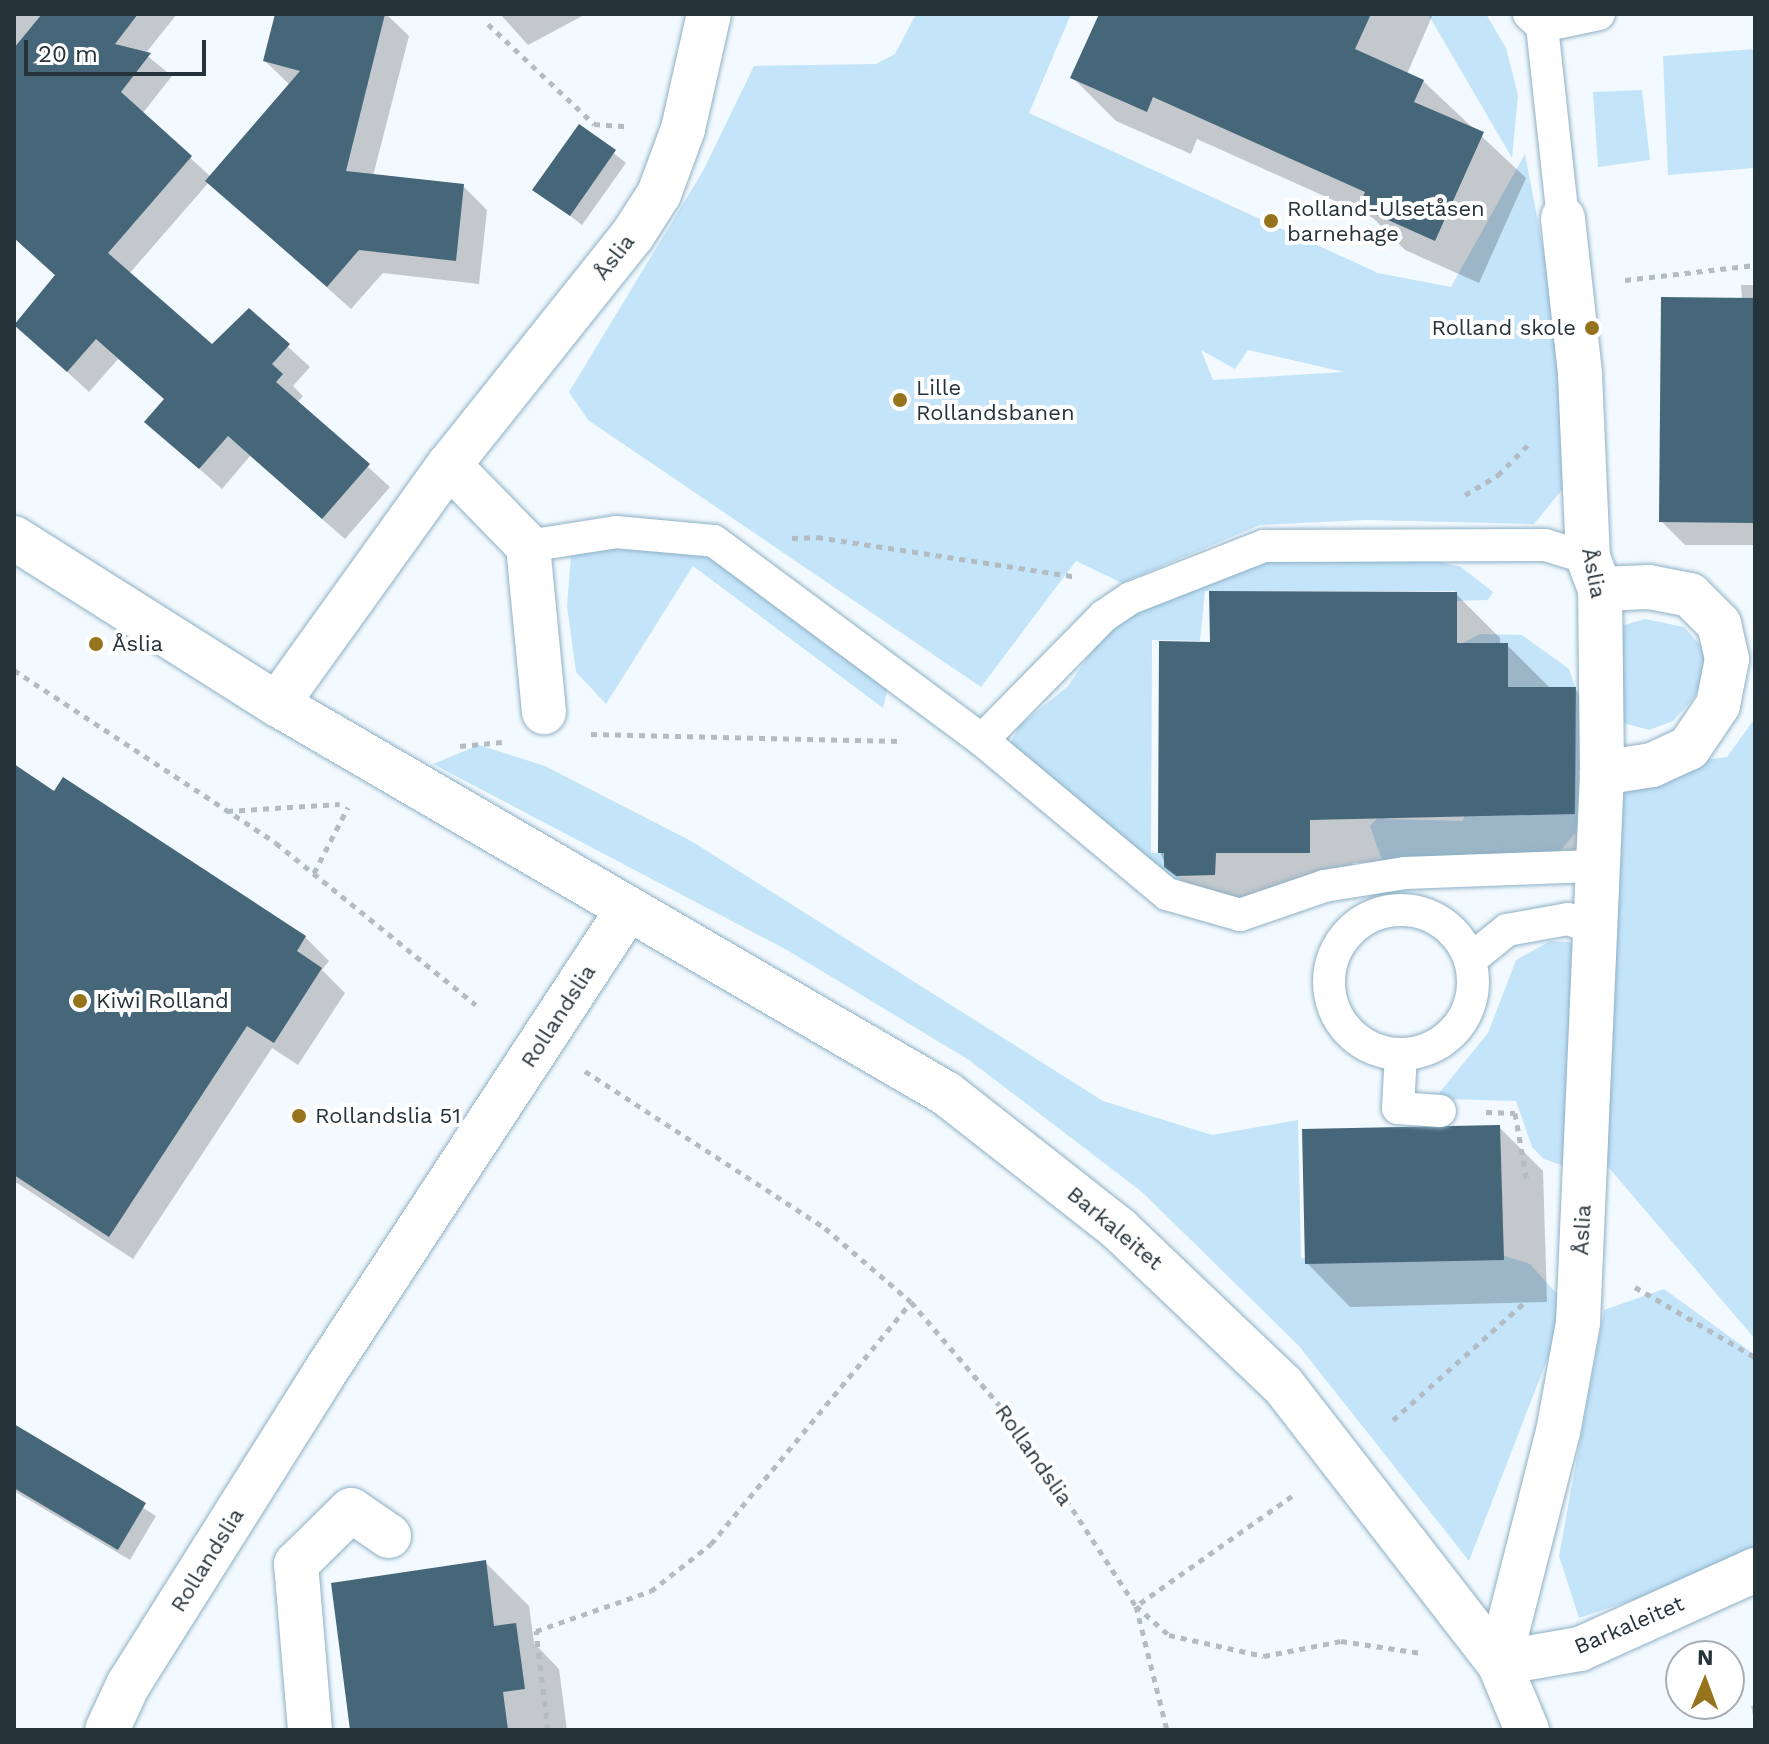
<!DOCTYPE html>
<html>
<head>
<meta charset="utf-8">
<style>
	body { margin:0 }
	#map { position:relative; width:1769px; height:1744px; overflow:hidden; background:#f3faff; font-family:"Work Sans",sans-serif }
	div>[style] { position:absolute }
	[style*='--x'] { left:calc(var(--x)*1px); top:calc(var(--y)*1px); width:calc(var(--w)*1px); rotate:calc(var(--a)*1deg) }
	.green>* { inset:0; background:#c4e4f9 }
	.shadow>* { inset:0; background:#0003 }
	.building>* { inset:0; background:#466679 }
	.path>* { height:5px; margin-top:-2.5px; transform-origin:0; background:repeating-linear-gradient(90deg,#b3bcc2 0 6px,transparent 0 12px) }
	.roads { filter:drop-shadow(0 0 2px #8db0c5) drop-shadow(0 0 2px #8db0c5) }
	.lane>* { height:32px; margin:-16px; padding:0 16px; transform-origin:16px; border-radius:16px; background:#fff }
	.lane>.ring { margin:-16px; padding:0; box-sizing:content-box; background:none; border:32px solid #fff; border-radius:50% }
	.street>* { height:44px; margin:-22px; padding:0 22px; transform-origin:22px; border-radius:22px; background:#fff }
	.dots>* { width:22px; height:22px; translate:-50% -50%; box-sizing:border-box; border:4px solid #fff; border-radius:50% }
	span { translate:-50% -50%; white-space:nowrap; text-align:center; line-height:1.15; -webkit-text-stroke:8px #fff; paint-order:stroke }
	.poi-label { font-size:22px; color:#25333b }
	.left { translate:0 -50%; text-align:left }
	.right { translate:-100% -50%; text-align:right }
	.street-label { font-size:22px; color:#25333b }
	.frame { position:absolute; inset:0; border:16px solid #25333b; pointer-events:none }
	.north { position:absolute; left:1665px; top:1640px; width:80px; height:80px; box-sizing:border-box; background:#fff; border:2px solid #a8adb1; border-radius:50%; rotate:1deg; font-size:22px; font-weight:700; line-height:32px; text-align:center; color:#25333b }
	.north::after { content:''; display:block; margin:auto; width:28px; height:36px; background:#96731c; clip-path:polygon(50% 0,100% 100%,50% 72%,0 100%) }
	.scale { position:absolute; left:24px; top:40px; width:182px; height:36px; box-sizing:border-box; border:4px solid #25333b; border-top:0; padding-left:10px; font-size:24px; line-height:28px; white-space:nowrap; color:#25333b; -webkit-text-stroke:6px #fff; paint-order:stroke }
</style>
</head>
<body>
<div id="map">
	<div class="green">
		<i style="clip-path:polygon(evenodd,916px 14px,1071px 14px,1029px 113px,1378px 273px,1451px 287px,1525px 154px,1558px 326px,1575px 474px,1534px 524px,1366px 520px,1260px 525px,1122px 583px,1076px 561px,981px 687px,588px 420px,569px 392px,703px 171px,754px 66px,876px 64px,895px 54px,916px 14px,1201px 350px,1235px 369px,1248px 350px,1344px 372px,1213px 380px,1201px 350px)"></i>
		<i style="clip-path:polygon(1428px 14px,1486px 14px,1506px 48px,1518px 95px,1512px 158px)"></i>
		<i style="clip-path:polygon(1755px 49px,1755px 168px,1668px 175px,1663px 56px)"></i>
		<i style="clip-path:polygon(1642px 90px,1650px 160px,1598px 167px,1593px 92px)"></i>
		<i style="clip-path:polygon(599px 548px,716px 556px,890px 679px,883px 708px,693px 566px,606px 704px,576px 672px,567px 606px,571px 556px)"></i>
		<i style="clip-path:polygon(1297px 554px,1440px 562px,1461px 567px,1493px 592px,1488px 600px,1455px 601px,1455px 591px,1205px 591px,1200px 641px,1152px 640px,1151px 853px,1177px 853px,1178px 879px,1173px 881px,1006px 752px,1019px 726px,1068px 686px,1099px 641px,1123px 619px,1250px 563px)"></i>
		<i style="clip-path:polygon(1645px 619px,1684px 627px,1705px 651px,1704px 680px,1692px 700px,1673px 721px,1649px 730px,1620px 722px,1621px 626px)"></i>
		<i style="clip-path:polygon(1480px 634px,1522px 635px,1569px 669px,1582px 707px,1580px 827px,1561px 850px,1543px 859px,1382px 860px,1370px 826px,1386px 809px,1387px 819px,1463px 821px,1503px 643px,1463px 643px)"></i>
		<i style="clip-path:polygon(1755px 718px,1755px 1339px,1586px 1141px,1602px 773px,1727px 757px)"></i>
		<i style="clip-path:polygon(479px 745px,545px 766px,691px 841px,1103px 1101px,1212px 1135px,1298px 1120px,1301px 1258px,1501px 1255px,1530px 1264px,1568px 1306px,1469px 1561px,1299px 1346px,1142px 1192px,969px 1060px,787px 950px,433px 764px)"></i>
		<i style="clip-path:polygon(1550px 941px,1570px 942px,1578px 949px,1564px 1166px,1544px 1159px,1532px 1147px,1516px 1101px,1445px 1099px,1439px 1093px,1488px 1033px,1516px 960px)"></i>
		<i style="clip-path:polygon(1664px 1289px,1755px 1355px,1755px 1559px,1579px 1618px,1559px 1556px,1604px 1310px)"></i>
	</div>
	<div class="shadow">
		<i style="clip-path:polygon(14px 14px,177px 14px,145px 54px,172px 76px,142px 114px,211px 177px,290px 85px,265px 61px,277px 14px,386px 14px,409px 36px,373px 176px,463px 186px,487px 210px,479px 284px,383px 273px,351px 309px,209px 182px,129px 274px,212px 347px,249px 311px,310px 367px,293px 386px,303px 396px,297px 403px,390px 487px,345px 539px,250px 456px,222px 489px,147px 422px,166px 400px,118px 359px,89px 392px,15px 324px,57px 277px,14px 238px)"></i>
		<i style="clip-path:polygon(500px 14px,586px 14px,528px 45px)"></i>
		<i style="clip-path:polygon(1101px 14px,1433px 14px,1407px 74px,1423px 81px,1526px 178px,1479px 283px,1405px 250px,1373px 218px,1197px 139px,1191px 154px,1116px 121px,1073px 78px)"></i>
		<i style="clip-path:polygon(580px 126px,626px 163px,582px 225px,535px 189px)"></i>
		<i style="clip-path:polygon(1741px 285px,1755px 285px,1755px 545px,1685px 545px,1661px 521px,1742px 300px)"></i>
		<i style="clip-path:polygon(1456px 594px,1500px 638px,1500px 645px,1507px 645px,1551px 689px,1575px 689px,1619px 732px,1618px 857px,1353px 863px,1353px 896px,1210px 910px,1166px 866px,1160px 852px,1212px 644px)"></i>
		<i style="clip-path:polygon(14px 767px,55px 793px,64px 779px,305px 937px,329px 961px,322px 970px,345px 993px,298px 1065px,272px 1048px,133px 1259px,14px 1181px)"></i>
		<i style="clip-path:polygon(1499px 1127px,1543px 1171px,1547px 1302px,1350px 1307px,1307px 1263px)"></i>
		<i style="clip-path:polygon(14px 1427px,156px 1516px,130px 1560px,14px 1491px)"></i>
		<i style="clip-path:polygon(485px 1562px,529px 1606px,534px 1643px,559px 1669px,567px 1730px,352px 1730px)"></i>
		<i style="clip-path:polygon(1755px 1705px,1755px 1724px,1751px 1706px)"></i>
	</div>
	<div class="building">
		<i style="clip-path:polygon(42px 14px,138px 14px,115px 44px,151px 53px,121px 92px,192px 156px,108px 253px,212px 344px,249px 308px,290px 344px,272px 364px,283px 374px,276px 382px,370px 464px,322px 519px,228px 436px,199px 469px,144px 422px,164px 399px,96px 339px,67px 372px,14px 325px,55px 275px,14px 238px,14px 48px)"></i>
		<i style="clip-path:polygon(275px 14px,385px 14px,346px 171px,464px 184px,456px 261px,359px 250px,327px 287px,205px 181px,300px 71px,263px 61px)"></i>
		<i style="clip-path:polygon(1099px 14px,1371px 14px,1355px 49px,1424px 80px,1414px 102px,1484px 132px,1435px 241px,1359px 207px,1365px 192px,1153px 97px,1147px 112px,1070px 78px)"></i>
		<i style="clip-path:polygon(579px 124px,616px 150px,570px 216px,532px 190px)"></i>
		<i style="clip-path:polygon(1661px 297px,1755px 298px,1755px 523px,1659px 522px)"></i>
		<i style="clip-path:polygon(1209px 591px,1457px 592px,1457px 643px,1508px 643px,1508px 687px,1576px 687px,1575px 814px,1310px 820px,1310px 853px,1216px 853px,1215px 875px,1176px 876px,1164px 867px,1164px 853px,1158px 853px,1159px 641px,1210px 642px)"></i>
		<i style="clip-path:polygon(14px 764px,54px 791px,63px 777px,306px 936px,297px 951px,322px 968px,274px 1043px,247px 1026px,109px 1237px,14px 1175px)"></i>
		<i style="clip-path:polygon(1500px 1125px,1504px 1260px,1305px 1264px,1302px 1129px)"></i>
		<i style="clip-path:polygon(14px 1424px,146px 1503px,118px 1550px,14px 1488px)"></i>
		<i style="clip-path:polygon(486px 1560px,494px 1626px,516px 1623px,525px 1689px,503px 1692px,508px 1730px,350px 1730px,331px 1583px)"></i>
	</div>
	<div class="path">
		<i style="--x:488;--y:24;--w:146;--a:43.3"></i>
		<i style="--x:594;--y:124;--w:32;--a:4"></i>
		<i style="--x:1625;--y:280;--w:131;--a:-6.6"></i>
		<i style="--x:1465;--y:495;--w:39;--a:-31"></i>
		<i style="--x:1498;--y:475;--w:42;--a:-45"></i>
		<i style="--x:792;--y:538;--w:25;--a:-2"></i>
		<i style="--x:817;--y:537;--w:264;--a:8.7"></i>
		<i style="--x:14;--y:670;--w:314;--a:33.4"></i>
		<i style="--x:276;--y:843;--w:257;--a:39"></i>
		<i style="--x:591;--y:734;--w:310;--a:1.3"></i>
		<i style="--x:460;--y:746;--w:42;--a:-5.4"></i>
		<i style="--x:227;--y:811;--w:113;--a:-3.5"></i>
		<i style="--x:314;--y:873;--w:74;--a:-62.7"></i>
		<i style="--x:585;--y:1071;--w:287;--a:33.2"></i>
		<i style="--x:825;--y:1228;--w:113;--a:40.7"></i>
		<i style="--x:911;--y:1302;--w:167;--a:49.4"></i>
		<i style="--x:1020;--y:1429;--w:212;--a:56.8"></i>
		<i style="--x:1136;--y:1606;--w:128;--a:76"></i>
		<i style="--x:1486;--y:1112;--w:29;--a:2"></i>
		<i style="--x:1515;--y:1113;--w:69;--a:80"></i>
		<i style="--x:1635;--y:1287;--w:139;--a:30.3"></i>
		<i style="--x:1393;--y:1420;--w:177;--a:-41.8"></i>
		<i style="--x:1292;--y:1496;--w:191;--a:144.8"></i>
		<i style="--x:1136;--y:1606;--w:44;--a:41.3"></i>
		<i style="--x:1169;--y:1635;--w:97;--a:12.5"></i>
		<i style="--x:1264;--y:1656;--w:78;--a:-11"></i>
		<i style="--x:1341;--y:1641;--w:81;--a:8.5"></i>
		<i style="--x:548;--y:1730;--w:100;--a:-96.9"></i>
		<i style="--x:536;--y:1631;--w:122;--a:-19.2"></i>
		<i style="--x:651;--y:1591;--w:76;--a:-38.1"></i>
		<i style="--x:711;--y:1544;--w:314;--a:-50.4"></i>
	</div>
	<div class="roads">
		<div class="lane">
			<i style="--x:1529;--y:14;--w:18;--a:43"></i>
			<i style="--x:1542;--y:26;--w:193;--a:83.8"></i>
			<i style="--x:1542;--y:26;--w:58;--a:-11.9"></i>
			<i style="--x:528;--y:546;--w:89;--a:-9"></i>
			<i style="--x:616;--y:532;--w:98;--a:5.2"></i>
			<i style="--x:714;--y:541;--w:334;--a:36.6"></i>
			<i style="--x:982;--y:740;--w:174;--a:-45.5"></i>
			<i style="--x:1104;--y:616;--w:32;--a:-34"></i>
			<i style="--x:1131;--y:598;--w:143;--a:-21.4"></i>
			<i style="--x:1264;--y:546;--w:281;--a:-0.2"></i>
			<i style="--x:1545;--y:545;--w:45;--a:16.8"></i>
			<i style="--x:982;--y:740;--w:241;--a:39.8"></i>
			<i style="--x:1167;--y:894;--w:76;--a:16"></i>
			<i style="--x:1240;--y:915;--w:89;--a:-19"></i>
			<i style="--x:1324;--y:886;--w:82;--a:-9.1"></i>
			<i style="--x:1405;--y:873;--w:195;--a:-2.1"></i>
			<i class="ring" style="left:1329px;top:910px;width:112px;height:112px"></i>
			<i style="--x:1470;--y:960;--w:48;--a:-39"></i>
			<i style="--x:1507;--y:930;--w:62;--a:-10.2"></i>
			<i style="--x:1568;--y:919;--w:32;--a:20"></i>
			<i style="--x:1401;--y:1054;--w:54;--a:93.2"></i>
			<i style="--x:1398;--y:1108;--w:42;--a:4.1"></i>
		</div>
		<div class="street">
			<i style="--x:449;--y:465;--w:113;--a:45.7"></i>
			<i style="--x:528;--y:546;--w:167;--a:84.5"></i>
			<i style="--x:14;--y:538;--w:311;--a:32.3"></i>
			<i style="--x:277;--y:704;--w:775;--a:30.2"></i>
			<i style="--x:947;--y:1094;--w:219;--a:38.1"></i>
			<i style="--x:1119;--y:1229;--w:226;--a:43.6"></i>
			<i style="--x:1283;--y:1385;--w:352;--a:52.2"></i>
			<i style="--x:1499;--y:1663;--w:82;--a:-9.8"></i>
			<i style="--x:1580;--y:1649;--w:192;--a:-24.3"></i>
			<i style="--x:1600;--y:589;--w:49;--a:-2.3"></i>
			<i style="--x:1649;--y:587;--w:42;--a:11"></i>
			<i style="--x:1690;--y:595;--w:41;--a:45"></i>
			<i style="--x:1719;--y:624;--w:36;--a:77"></i>
			<i style="--x:1727;--y:659;--w:47;--a:101.1"></i>
			<i style="--x:1718;--y:705;--w:52;--a:124"></i>
			<i style="--x:1689;--y:748;--w:41;--a:155.3"></i>
			<i style="--x:1652;--y:765;--w:51;--a:170.9"></i>
			<i style="--x:277;--y:704;--w:294;--a:-54.3"></i>
			<i style="--x:449;--y:465;--w:293;--a:-51.4"></i>
			<i style="--x:632;--y:236;--w:50;--a:-57.3"></i>
			<i style="--x:659;--y:194;--w:69;--a:-69.7"></i>
			<i style="--x:683;--y:129;--w:118;--a:-77.3"></i>
			<i style="--x:107;--y:1730;--w:50;--a:-65"></i>
			<i style="--x:128;--y:1685;--w:366;--a:-57.8"></i>
			<i style="--x:323;--y:1375;--w:557;--a:-56.79"></i>
			<i style="--x:310;--y:1730;--w:167;--a:-94.8"></i>
			<i style="--x:296;--y:1564;--w:77;--a:-44.5"></i>
			<i style="--x:351;--y:1510;--w:46;--a:34.4"></i>
			<i style="--x:1527;--y:1730;--w:73;--a:-112.7"></i>
			<i style="--x:1499;--y:1663;--w:238;--a:-75.7"></i>
			<i style="--x:1558;--y:1432;--w:111;--a:-79.6"></i>
			<i style="--x:1578;--y:1323;--w:551;--a:-87.5"></i>
			<i style="--x:1602;--y:773;--w:184;--a:-90.6"></i>
			<i style="--x:1600;--y:589;--w:33;--a:-111"></i>
			<i style="--x:1588;--y:558;--w:185;--a:-92.5"></i>
			<i style="--x:1580;--y:373;--w:156;--a:-96.3"></i>
		</div>
	</div>
	<div class="dots">
		<i style="left:1271px;top:221px;background:#96731c"></i>
		<i style="left:1592px;top:328px;background:#96731c"></i>
		<i style="left:900px;top:400px;background:#96731c"></i>
		<i style="left:96px;top:644px;background:#96731c"></i>
		<i style="left:80px;top:1001px;background:#96731c"></i>
		<i style="left:299px;top:1116px;background:#96731c"></i>
	</div>
	<div class="poi-label">
		<span class="left" style="left:1287px;top:221px">Rolland-Ulsetåsen<br>barnehage</span>
		<span class="right" style="left:1576px;top:328px">Rolland skole</span>
		<span class="left" style="left:916px;top:400px">Lille<br>Rollandsbanen</span>
		<span class="left" style="left:112px;top:644px">Åslia</span>
		<span class="left" style="left:96px;top:1001px">Kiwi Rolland</span>
		<span class="left" style="left:315px;top:1116px">Rollandslia 51</span>
	</div>
	<div class="street-label">
		<span style="left:614px;top:257px;rotate:-52deg">Åslia</span>
		<span style="left:1594px;top:573px;rotate:79deg">Åslia</span>
		<span style="left:558px;top:1016px;rotate:-57deg">Rollandslia</span>
		<span style="left:1115px;top:1228px;rotate:40deg">Barkaleitet</span>
		<span style="left:1582px;top:1230px;rotate:-87deg">Åslia</span>
		<span style="left:1034px;top:1455px;rotate:55deg">Rollandslia</span>
		<span style="left:207px;top:1560px;rotate:-58deg">Rollandslia</span>
		<span style="left:1629px;top:1625px;rotate:-23deg">Barkaleitet</span>
	</div>
	<div class="frame"></div>
	<div class="north">N</div>
	<div class="scale">20 m</div>
</div>
</body>
</html>
